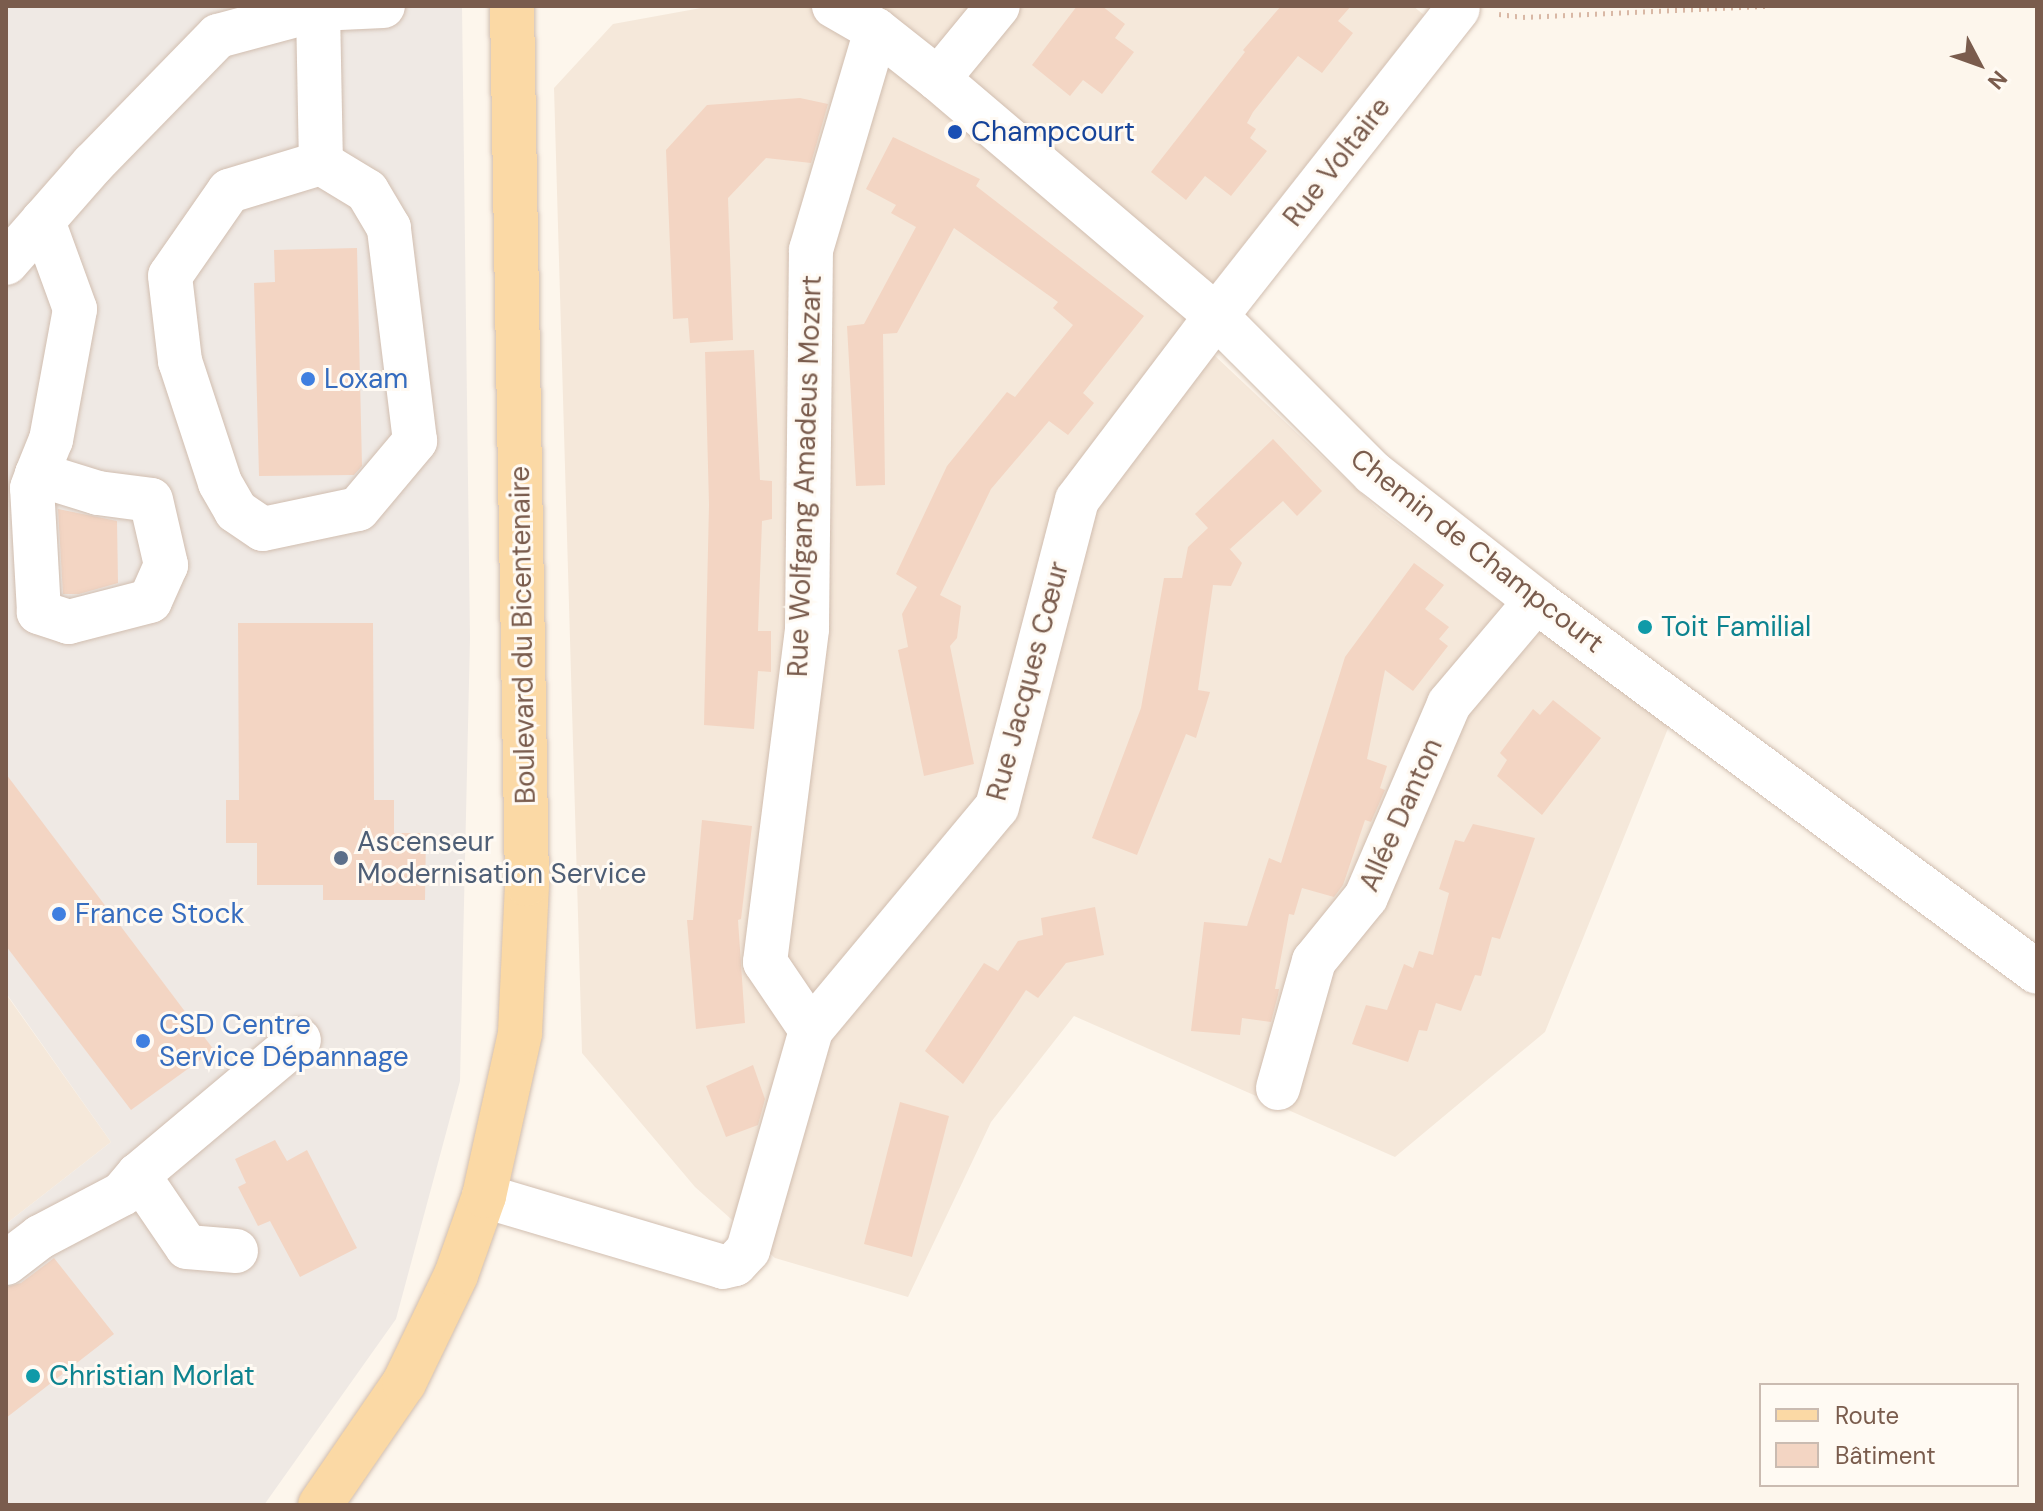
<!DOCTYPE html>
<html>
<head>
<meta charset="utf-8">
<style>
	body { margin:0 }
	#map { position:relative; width:2043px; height:1511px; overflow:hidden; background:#fdf6ec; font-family:"DM Sans",sans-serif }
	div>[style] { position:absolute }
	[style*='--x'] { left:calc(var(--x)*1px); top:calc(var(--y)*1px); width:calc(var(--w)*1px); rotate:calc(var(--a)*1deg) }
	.residential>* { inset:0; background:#f5e8da }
	.industrial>* { inset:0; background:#efe9e4 }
	.building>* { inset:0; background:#f3d5c3 }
	.path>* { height:5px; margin-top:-2.5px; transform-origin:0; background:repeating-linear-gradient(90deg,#d9b8a5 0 2px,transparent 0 8px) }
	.roads { filter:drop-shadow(0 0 2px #d1beb0) drop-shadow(0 0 2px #d1beb0) }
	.minor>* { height:44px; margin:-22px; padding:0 22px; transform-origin:22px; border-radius:22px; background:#fff }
	.major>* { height:44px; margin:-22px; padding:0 22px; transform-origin:22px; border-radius:22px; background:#fbd9a5 }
	.dots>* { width:22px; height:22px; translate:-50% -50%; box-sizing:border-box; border:4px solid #fffaf3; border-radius:50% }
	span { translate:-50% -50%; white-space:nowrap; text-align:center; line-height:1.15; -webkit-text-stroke:6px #fffaf3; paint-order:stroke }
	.transit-label { font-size:28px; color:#164399 }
	.left { translate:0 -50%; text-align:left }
	.street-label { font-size:28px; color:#7a5c4d }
	.shop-label { font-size:28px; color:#366cbe }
	.culture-label { font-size:28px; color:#0d838f }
	.service-label { font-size:28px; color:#4e5e75 }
	.frame { position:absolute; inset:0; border:8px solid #7a5c4d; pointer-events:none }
	.legend { position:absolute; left:1759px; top:1383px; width:260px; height:104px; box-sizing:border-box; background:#fffaf3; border:2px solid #cabbb1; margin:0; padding:10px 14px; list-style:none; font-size:24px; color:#7a5c4d }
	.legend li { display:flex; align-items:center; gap:16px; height:40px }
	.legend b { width:40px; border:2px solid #cabbb1 }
	.north { position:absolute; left:1939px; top:24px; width:80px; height:80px; -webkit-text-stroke:6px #fffaf3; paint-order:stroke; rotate:131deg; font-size:22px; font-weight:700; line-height:32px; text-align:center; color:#7a5c4d }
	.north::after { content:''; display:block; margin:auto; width:28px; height:36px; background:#7a5c4d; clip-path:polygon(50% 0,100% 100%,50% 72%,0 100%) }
</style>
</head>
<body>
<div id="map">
	<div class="residential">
		<i style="clip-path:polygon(712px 6px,1413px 6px,1424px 15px,1181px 324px,1380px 511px,1669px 726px,1545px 1032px,1395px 1157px,1074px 1016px,991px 1122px,908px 1297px,775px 1258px,695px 1187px,582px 1053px,554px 88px,613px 24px)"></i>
		<i style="clip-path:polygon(6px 994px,111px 1142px,6px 1224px)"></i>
	</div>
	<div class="industrial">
		<i style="clip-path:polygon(6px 6px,462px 6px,470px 638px,460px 1081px,396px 1319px,264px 1505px,6px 1505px,6px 1224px,111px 1142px,6px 993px)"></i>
	</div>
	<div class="building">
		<i style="clip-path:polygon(1077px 6px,1102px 6px,1125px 24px,1115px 38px,1134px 52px,1102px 94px,1083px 80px,1070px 96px,1032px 65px)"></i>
		<i style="clip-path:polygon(1281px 6px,1351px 6px,1338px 21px,1353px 33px,1322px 73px,1298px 56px,1253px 112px,1247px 123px,1256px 129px,1250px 138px,1267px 151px,1231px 196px,1205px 176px,1186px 200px,1151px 172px,1245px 52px,1243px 50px)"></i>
		<i style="clip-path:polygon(800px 98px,828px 104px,811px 163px,766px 158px,728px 198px,733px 340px,690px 343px,688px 318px,673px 319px,666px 150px,707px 105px)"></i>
		<i style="clip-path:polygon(893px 137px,980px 179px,976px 186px,1144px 316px,1083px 393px,1094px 403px,1068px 435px,1049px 421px,991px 489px,940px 595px,961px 606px,957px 638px,950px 646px,974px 764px,924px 776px,898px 650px,908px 647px,902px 614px,917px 587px,896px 574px,947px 466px,1007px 392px,1015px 397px,1073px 325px,1053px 308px,1058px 302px,954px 228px,897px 333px,883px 334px,885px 485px,856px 486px,847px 326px,864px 324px,916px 227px,891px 213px,896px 205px,866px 189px)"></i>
		<i style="clip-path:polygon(357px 248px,362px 466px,354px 475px,259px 476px,254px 283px,275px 282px,274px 250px)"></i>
		<i style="clip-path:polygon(754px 350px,760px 480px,772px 481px,772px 519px,762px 521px,758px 631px,771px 631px,771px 672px,758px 671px,754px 729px,704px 725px,709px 505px,705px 352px)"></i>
		<i style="clip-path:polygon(1273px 439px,1322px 491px,1297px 516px,1283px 501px,1230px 549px,1228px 547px,1242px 563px,1231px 586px,1213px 585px,1198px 690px,1210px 692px,1196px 738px,1186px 734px,1137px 855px,1092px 838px,1141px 708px,1164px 578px,1182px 578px,1188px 547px,1208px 528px,1195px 514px)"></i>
		<i style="clip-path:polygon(58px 509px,117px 521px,118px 583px,79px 594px,63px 594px)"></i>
		<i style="clip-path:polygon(1414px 563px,1444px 585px,1425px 609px,1449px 627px,1439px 639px,1448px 646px,1413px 691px,1385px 670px,1367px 759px,1387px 766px,1380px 788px,1385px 790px,1371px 822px,1365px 820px,1343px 885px,1334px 897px,1302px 888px,1294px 915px,1289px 914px,1275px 989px,1279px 989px,1278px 995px,1271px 1022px,1242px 1018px,1240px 1035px,1191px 1031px,1204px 922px,1247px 926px,1269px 858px,1281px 863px,1345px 657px)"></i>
		<i style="clip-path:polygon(238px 623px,373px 623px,374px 800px,394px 800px,394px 833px,426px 833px,425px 900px,323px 900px,323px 885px,257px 885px,257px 843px,226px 843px,226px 800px,239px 800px)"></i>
		<i style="clip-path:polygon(1553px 700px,1601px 738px,1542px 815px,1497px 776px,1507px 760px,1500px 753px,1533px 709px,1540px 715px)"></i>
		<i style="clip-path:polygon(6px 774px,214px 1050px,131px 1110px,6px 946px)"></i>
		<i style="clip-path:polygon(702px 820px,752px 826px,741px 919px,738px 920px,745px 1023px,696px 1029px,687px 920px,693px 920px)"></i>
		<i style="clip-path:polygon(1473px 824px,1535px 838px,1500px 939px,1492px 937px,1481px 976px,1475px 975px,1461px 1011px,1436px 1003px,1427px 1031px,1419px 1030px,1408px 1062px,1352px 1044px,1366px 1005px,1387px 1010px,1404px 964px,1413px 968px,1419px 951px,1433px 955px,1449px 893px,1439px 889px,1455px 840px,1464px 842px)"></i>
		<i style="clip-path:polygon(1095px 907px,1104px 955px,1066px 963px,1038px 998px,1026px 990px,963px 1084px,925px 1051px,984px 963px,998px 971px,1018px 941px,1043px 935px,1041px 918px)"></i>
		<i style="clip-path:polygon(753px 1065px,765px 1099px,758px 1125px,726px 1137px,706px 1086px)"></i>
		<i style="clip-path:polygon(900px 1102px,949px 1116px,912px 1257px,864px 1244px)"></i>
		<i style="clip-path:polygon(275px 1140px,287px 1161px,307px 1150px,357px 1248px,300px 1277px,270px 1221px,258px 1226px,238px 1187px,246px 1183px,235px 1159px)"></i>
		<i style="clip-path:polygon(54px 1258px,114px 1334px,6px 1418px,6px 1287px,21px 1283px)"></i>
	</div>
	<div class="path">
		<i style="--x:1499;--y:14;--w:24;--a:7"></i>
		<i style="--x:1523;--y:17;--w:246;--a:-2.6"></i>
	</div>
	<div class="roads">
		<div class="minor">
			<i style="--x:834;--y:6;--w:48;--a:29.7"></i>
			<i style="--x:876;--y:30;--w:79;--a:38.3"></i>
			<i style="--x:938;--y:79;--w:365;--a:40.4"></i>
			<i style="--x:1216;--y:316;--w:222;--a:45"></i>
			<i style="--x:1373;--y:473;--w:207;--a:38.1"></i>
			<i style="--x:1536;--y:601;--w:623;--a:36.52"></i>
			<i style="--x:318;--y:9;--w:154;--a:88.9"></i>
			<i style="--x:321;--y:163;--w:96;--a:163.1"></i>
			<i style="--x:229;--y:191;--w:103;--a:124.8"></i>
			<i style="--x:170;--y:276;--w:86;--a:83.3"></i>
			<i style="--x:180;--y:361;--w:128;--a:71.8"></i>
			<i style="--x:220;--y:483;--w:32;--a:60"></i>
			<i style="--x:236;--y:511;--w:32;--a:34"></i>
			<i style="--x:263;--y:529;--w:97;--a:-11.9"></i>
			<i style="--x:358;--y:509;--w:89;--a:-50"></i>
			<i style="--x:415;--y:441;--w:215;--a:-97"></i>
			<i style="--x:389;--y:228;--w:43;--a:-120.7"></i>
			<i style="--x:367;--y:191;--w:54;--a:-148.7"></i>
			<i style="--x:938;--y:79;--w:94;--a:-50.6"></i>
			<i style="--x:6;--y:263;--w:132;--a:-48.7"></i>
			<i style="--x:93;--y:164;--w:179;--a:-45.7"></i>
			<i style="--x:218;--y:36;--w:104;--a:-15.1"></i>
			<i style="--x:318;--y:9;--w:65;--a:-2.6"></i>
			<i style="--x:37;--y:474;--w:64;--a:17.3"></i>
			<i style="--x:98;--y:493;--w:53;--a:7.5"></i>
			<i style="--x:151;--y:500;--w:67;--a:77"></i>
			<i style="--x:166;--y:565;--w:39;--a:114"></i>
			<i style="--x:150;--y:601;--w:84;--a:165.5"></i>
			<i style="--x:69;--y:622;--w:32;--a:-162"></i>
			<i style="--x:39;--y:612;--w:124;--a:-93.2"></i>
			<i style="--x:32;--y:488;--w:15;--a:-70"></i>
			<i style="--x:37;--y:474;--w:37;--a:-68"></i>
			<i style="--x:51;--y:440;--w:133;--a:-79.6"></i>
			<i style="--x:75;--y:309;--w:94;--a:-110"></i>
			<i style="--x:811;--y:1030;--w:82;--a:-124.1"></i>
			<i style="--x:765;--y:962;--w:336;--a:-82.8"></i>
			<i style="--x:807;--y:629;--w:379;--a:-89.4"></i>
			<i style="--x:811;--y:250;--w:229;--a:-73.5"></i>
			<i style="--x:1278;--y:1088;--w:132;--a:-74.2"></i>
			<i style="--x:1314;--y:961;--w:82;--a:-50.9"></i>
			<i style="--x:1366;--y:897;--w:210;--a:-66.7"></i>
			<i style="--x:1449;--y:704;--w:135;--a:-49.8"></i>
			<i style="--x:484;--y:1196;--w:249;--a:16.5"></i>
			<i style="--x:723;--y:1267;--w:12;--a:-14"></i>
			<i style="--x:735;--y:1264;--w:19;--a:-47"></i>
			<i style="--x:748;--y:1250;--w:229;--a:-74"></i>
			<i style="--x:811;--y:1030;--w:290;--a:-50.2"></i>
			<i style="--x:997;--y:807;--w:317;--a:-75.4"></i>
			<i style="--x:1077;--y:500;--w:231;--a:-52.9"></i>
			<i style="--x:1216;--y:316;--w:391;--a:-51.8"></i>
			<i style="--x:236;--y:1251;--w:49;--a:-175.3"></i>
			<i style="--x:187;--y:1247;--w:87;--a:-124.2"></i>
			<i style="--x:138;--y:1175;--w:210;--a:-40"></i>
			<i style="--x:6;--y:1263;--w:43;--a:-37.4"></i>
			<i style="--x:40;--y:1237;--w:93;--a:-27.7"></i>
			<i style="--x:122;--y:1194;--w:25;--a:-50"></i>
		</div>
		<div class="major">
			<i style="--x:320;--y:1505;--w:148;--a:-55.5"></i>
			<i style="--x:404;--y:1383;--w:120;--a:-64.3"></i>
			<i style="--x:456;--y:1275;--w:84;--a:-70.5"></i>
			<i style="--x:484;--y:1196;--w:167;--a:-77.5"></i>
			<i style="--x:520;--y:1033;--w:149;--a:-87.3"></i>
			<i style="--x:527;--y:884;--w:878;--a:-90.98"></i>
		</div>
	</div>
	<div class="dots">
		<i style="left:955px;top:132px;background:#1a4fb4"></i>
		<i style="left:308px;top:379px;background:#3f7fe0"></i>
		<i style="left:1645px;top:627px;background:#0f9aa8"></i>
		<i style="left:341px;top:858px;background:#5c6f8a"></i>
		<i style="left:59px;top:914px;background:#3f7fe0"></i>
		<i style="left:143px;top:1041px;background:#3f7fe0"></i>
		<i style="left:33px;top:1376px;background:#0f9aa8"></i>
	</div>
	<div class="transit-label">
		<span class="left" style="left:971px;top:132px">Champcourt</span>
	</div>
	<div class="street-label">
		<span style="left:1337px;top:162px;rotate:-52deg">Rue Voltaire</span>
		<span style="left:805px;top:476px;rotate:-88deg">Rue Wolfgang Amadeus Mozart</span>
		<span style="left:1477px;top:551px;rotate:38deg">Chemin de Champcourt</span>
		<span style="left:523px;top:635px;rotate:-91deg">Boulevard du Bicentenaire</span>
		<span style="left:1028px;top:681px;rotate:-75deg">Rue Jacques Cœur</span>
		<span style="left:1401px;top:815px;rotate:-66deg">Allée Danton</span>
	</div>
	<div class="shop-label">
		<span class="left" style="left:324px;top:379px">Loxam</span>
		<span class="left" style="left:75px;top:914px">France Stock</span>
		<span class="left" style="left:159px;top:1041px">CSD Centre<br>Service Dépannage</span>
	</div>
	<div class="culture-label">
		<span class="left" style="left:1661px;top:627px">Toit Familial</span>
		<span class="left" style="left:49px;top:1376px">Christian Morlat</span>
	</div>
	<div class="service-label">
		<span class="left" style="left:357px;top:858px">Ascenseur<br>Modernisation Service</span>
	</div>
	<div class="frame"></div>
	<ul class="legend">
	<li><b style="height:10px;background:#fbd9a5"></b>Route</li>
	<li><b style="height:22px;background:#f3d5c3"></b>Bâtiment</li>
	</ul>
	<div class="north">N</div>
</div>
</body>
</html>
